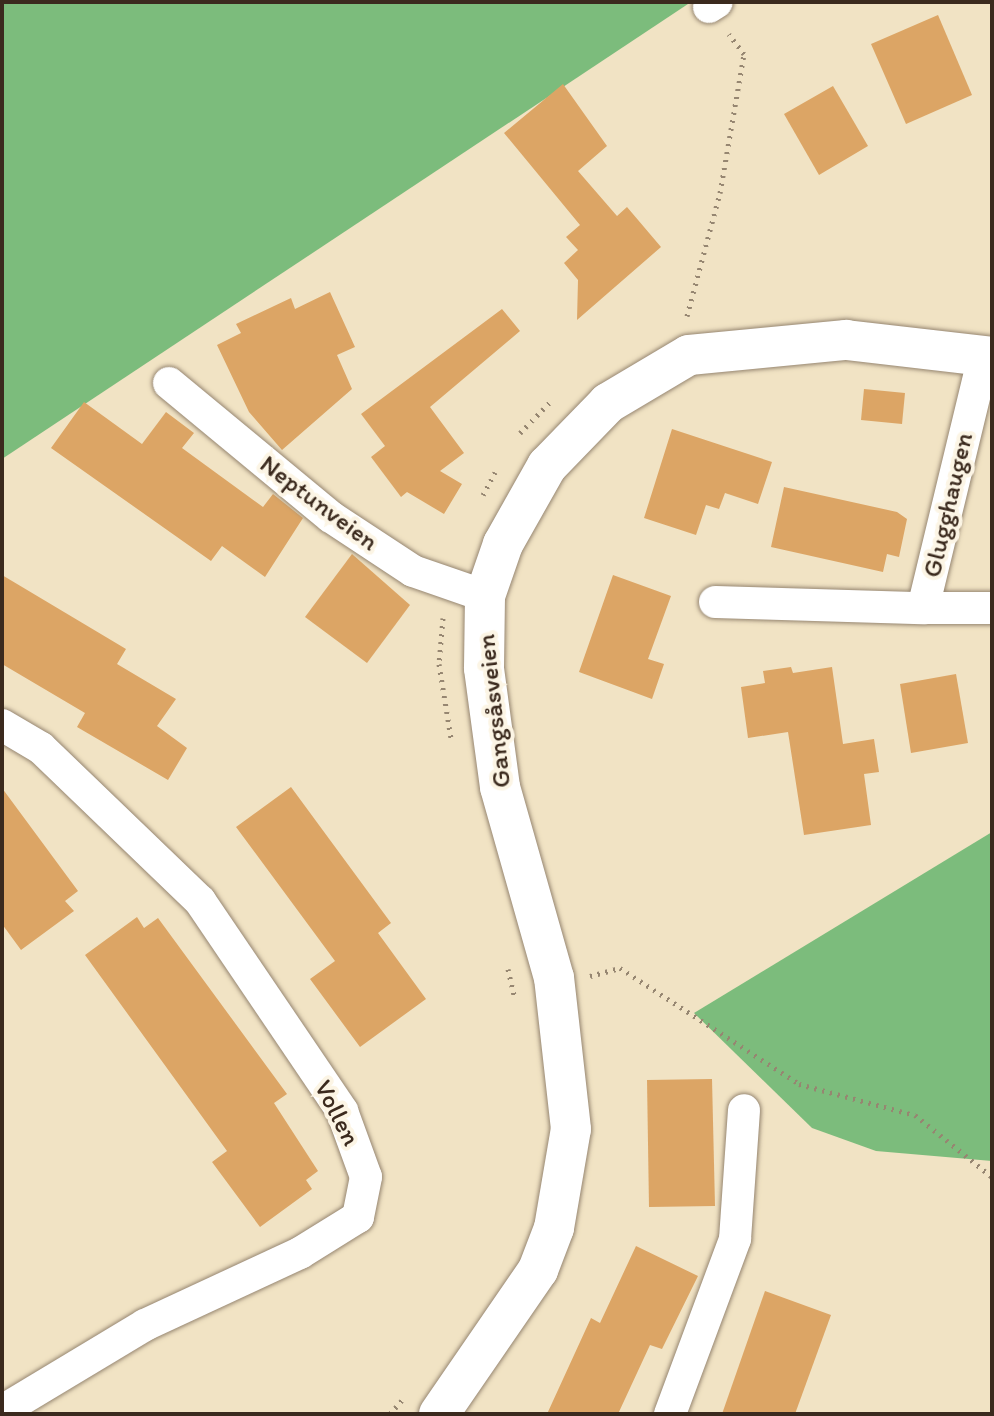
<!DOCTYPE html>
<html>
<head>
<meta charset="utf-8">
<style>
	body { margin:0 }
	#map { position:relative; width:994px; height:1416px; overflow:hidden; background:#f1e3c4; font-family:Itim,sans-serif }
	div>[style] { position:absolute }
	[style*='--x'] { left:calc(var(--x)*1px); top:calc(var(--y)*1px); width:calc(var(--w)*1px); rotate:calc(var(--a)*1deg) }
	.forest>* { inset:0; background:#7cbc7c }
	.building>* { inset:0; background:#dca565 }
	.path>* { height:5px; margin-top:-2.5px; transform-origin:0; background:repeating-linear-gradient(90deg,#968671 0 2px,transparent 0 8px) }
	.roads { filter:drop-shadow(0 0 2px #968671) drop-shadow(0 0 2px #968671) }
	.minor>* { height:32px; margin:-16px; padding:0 16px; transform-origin:16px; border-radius:16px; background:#fff }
	.tertiary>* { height:40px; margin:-20px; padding:0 20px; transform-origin:20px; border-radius:20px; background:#fff }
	span { translate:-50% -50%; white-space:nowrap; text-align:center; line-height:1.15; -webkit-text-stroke:8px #fcf5e5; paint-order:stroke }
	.street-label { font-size:26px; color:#3b2a1e }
	.frame { position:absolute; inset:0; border:4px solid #3b2a1e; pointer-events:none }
</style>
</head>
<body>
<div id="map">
	<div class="forest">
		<i style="clip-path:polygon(2px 2px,691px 2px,2px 459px)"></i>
		<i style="clip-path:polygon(992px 832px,992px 1161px,876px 1151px,812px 1128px,694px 1013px)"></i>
	</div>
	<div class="building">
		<i style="clip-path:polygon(938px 15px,972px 95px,906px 124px,871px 44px)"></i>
		<i style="clip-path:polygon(563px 84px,607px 146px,578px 171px,617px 216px,627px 207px,661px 247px,577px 320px,578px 280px,564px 263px,578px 250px,566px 237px,580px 225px,504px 133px)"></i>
		<i style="clip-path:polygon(833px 86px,868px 146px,819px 175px,784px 114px)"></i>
		<i style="clip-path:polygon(330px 292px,355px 347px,337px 355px,352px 389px,282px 450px,249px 412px,217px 345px,241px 333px,236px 324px,291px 298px,295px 309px)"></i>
		<i style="clip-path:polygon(502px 309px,520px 331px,430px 407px,464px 453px,440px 471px,462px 484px,444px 514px,407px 492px,401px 497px,371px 457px,385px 446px,361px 414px)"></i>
		<i style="clip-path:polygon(864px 389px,905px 393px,902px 424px,861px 420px)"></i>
		<i style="clip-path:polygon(84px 402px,142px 444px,166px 412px,194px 433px,182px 448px,263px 507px,273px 494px,303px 518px,265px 577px,222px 546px,211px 561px,51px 448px)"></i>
		<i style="clip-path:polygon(672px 429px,772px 462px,758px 504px,725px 493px,719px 509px,706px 505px,696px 535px,644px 518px)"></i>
		<i style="clip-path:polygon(784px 487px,897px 512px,907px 519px,899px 557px,887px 554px,883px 572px,771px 547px)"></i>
		<i style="clip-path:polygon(352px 554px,410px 605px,367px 663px,305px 617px)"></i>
		<i style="clip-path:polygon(2px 575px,126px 649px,117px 664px,176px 699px,157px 726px,187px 748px,168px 780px,77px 727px,85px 713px,2px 664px)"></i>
		<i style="clip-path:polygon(613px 575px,671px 596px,648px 659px,664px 664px,652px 699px,579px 672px)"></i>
		<i style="clip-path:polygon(791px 667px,793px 673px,832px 667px,843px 744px,874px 739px,879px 772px,864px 774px,871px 825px,804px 835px,788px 732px,748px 738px,741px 687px,765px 683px,763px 671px)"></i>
		<i style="clip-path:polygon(956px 674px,968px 743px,911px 753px,900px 684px)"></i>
		<i style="clip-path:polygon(291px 787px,391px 923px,378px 933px,426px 999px,360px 1047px,310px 979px,335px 961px,236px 827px)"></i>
		<i style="clip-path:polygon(2px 788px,78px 891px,65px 901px,74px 911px,21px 950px,2px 924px)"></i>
		<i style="clip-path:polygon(137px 917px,144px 928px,158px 918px,287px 1094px,274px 1103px,318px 1171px,306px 1180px,312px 1189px,260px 1227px,212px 1162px,227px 1151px,85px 955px)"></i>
		<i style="clip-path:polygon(712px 1079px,715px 1206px,649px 1207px,647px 1080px)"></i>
		<i style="clip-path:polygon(636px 1246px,698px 1276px,662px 1349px,650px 1345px,618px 1414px,547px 1414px,591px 1318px,600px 1323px)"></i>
		<i style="clip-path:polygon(765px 1291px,831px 1315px,795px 1414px,722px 1414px)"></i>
	</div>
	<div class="path">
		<i style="--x:687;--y:316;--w:127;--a:-75"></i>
		<i style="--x:720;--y:193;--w:141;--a:-80.2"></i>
		<i style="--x:744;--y:54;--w:25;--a:-127"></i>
		<i style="--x:520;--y:433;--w:46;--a:-45.9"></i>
		<i style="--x:483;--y:495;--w:26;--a:-62"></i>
		<i style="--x:443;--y:618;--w:46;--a:95"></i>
		<i style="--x:439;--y:664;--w:75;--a:80.8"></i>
		<i style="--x:508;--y:969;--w:27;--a:77"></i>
		<i style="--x:590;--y:976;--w:31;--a:-15"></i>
		<i style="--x:620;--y:968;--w:213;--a:32.9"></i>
		<i style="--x:799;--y:1084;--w:120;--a:15"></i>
		<i style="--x:915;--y:1115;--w:99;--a:38.8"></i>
		<i style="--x:390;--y:1414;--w:18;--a:-49"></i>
	</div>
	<div class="roads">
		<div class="minor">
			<i style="--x:709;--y:7;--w:9;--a:-32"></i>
			<i style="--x:984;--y:356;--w:259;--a:103.6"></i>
			<i style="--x:923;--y:608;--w:69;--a:0"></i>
			<i style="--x:169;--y:383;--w:210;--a:39.6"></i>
			<i style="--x:331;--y:517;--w:98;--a:33.4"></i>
			<i style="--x:413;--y:571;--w:76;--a:19.1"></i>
			<i style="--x:715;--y:602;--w:208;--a:1.7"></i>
			<i style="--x:2;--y:725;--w:45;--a:30.5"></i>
			<i style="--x:41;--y:748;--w:221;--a:43.9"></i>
			<i style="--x:200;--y:901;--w:254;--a:55.9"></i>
			<i style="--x:342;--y:1111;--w:70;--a:70"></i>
			<i style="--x:366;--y:1177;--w:41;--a:101.3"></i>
			<i style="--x:358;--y:1217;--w:68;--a:148.2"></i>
			<i style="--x:300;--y:1253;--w:171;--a:155.1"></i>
			<i style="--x:145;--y:1325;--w:167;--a:149"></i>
			<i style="--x:670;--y:1414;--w:187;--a:-69.6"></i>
			<i style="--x:735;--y:1239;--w:129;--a:-86"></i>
		</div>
		<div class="tertiary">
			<i style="--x:439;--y:1414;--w:175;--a:-55.5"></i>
			<i style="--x:538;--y:1270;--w:45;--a:-69.1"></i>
			<i style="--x:554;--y:1228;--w:100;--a:-80.3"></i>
			<i style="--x:571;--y:1129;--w:152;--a:-96.4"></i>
			<i style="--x:554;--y:978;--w:198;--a:-105.8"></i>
			<i style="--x:500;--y:787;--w:120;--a:-97.7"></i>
			<i style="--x:484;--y:668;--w:72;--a:-89.2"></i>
			<i style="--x:485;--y:596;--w:55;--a:-70.9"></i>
			<i style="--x:503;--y:544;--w:90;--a:-60.6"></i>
			<i style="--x:547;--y:466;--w:88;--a:-45.9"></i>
			<i style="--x:608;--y:403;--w:94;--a:-30.7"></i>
			<i style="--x:689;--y:355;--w:158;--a:-5.5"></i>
			<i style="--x:846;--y:340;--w:147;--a:6.6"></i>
		</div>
	</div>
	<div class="street-label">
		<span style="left:319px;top:503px;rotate:37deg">Neptunveien</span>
		<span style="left:948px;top:505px;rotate:-77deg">Glugghaugen</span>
		<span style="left:494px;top:711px;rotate:-96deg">Gangsåsveien</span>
		<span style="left:337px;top:1113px;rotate:63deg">Vollen</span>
	</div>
	<div class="frame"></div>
</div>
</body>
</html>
